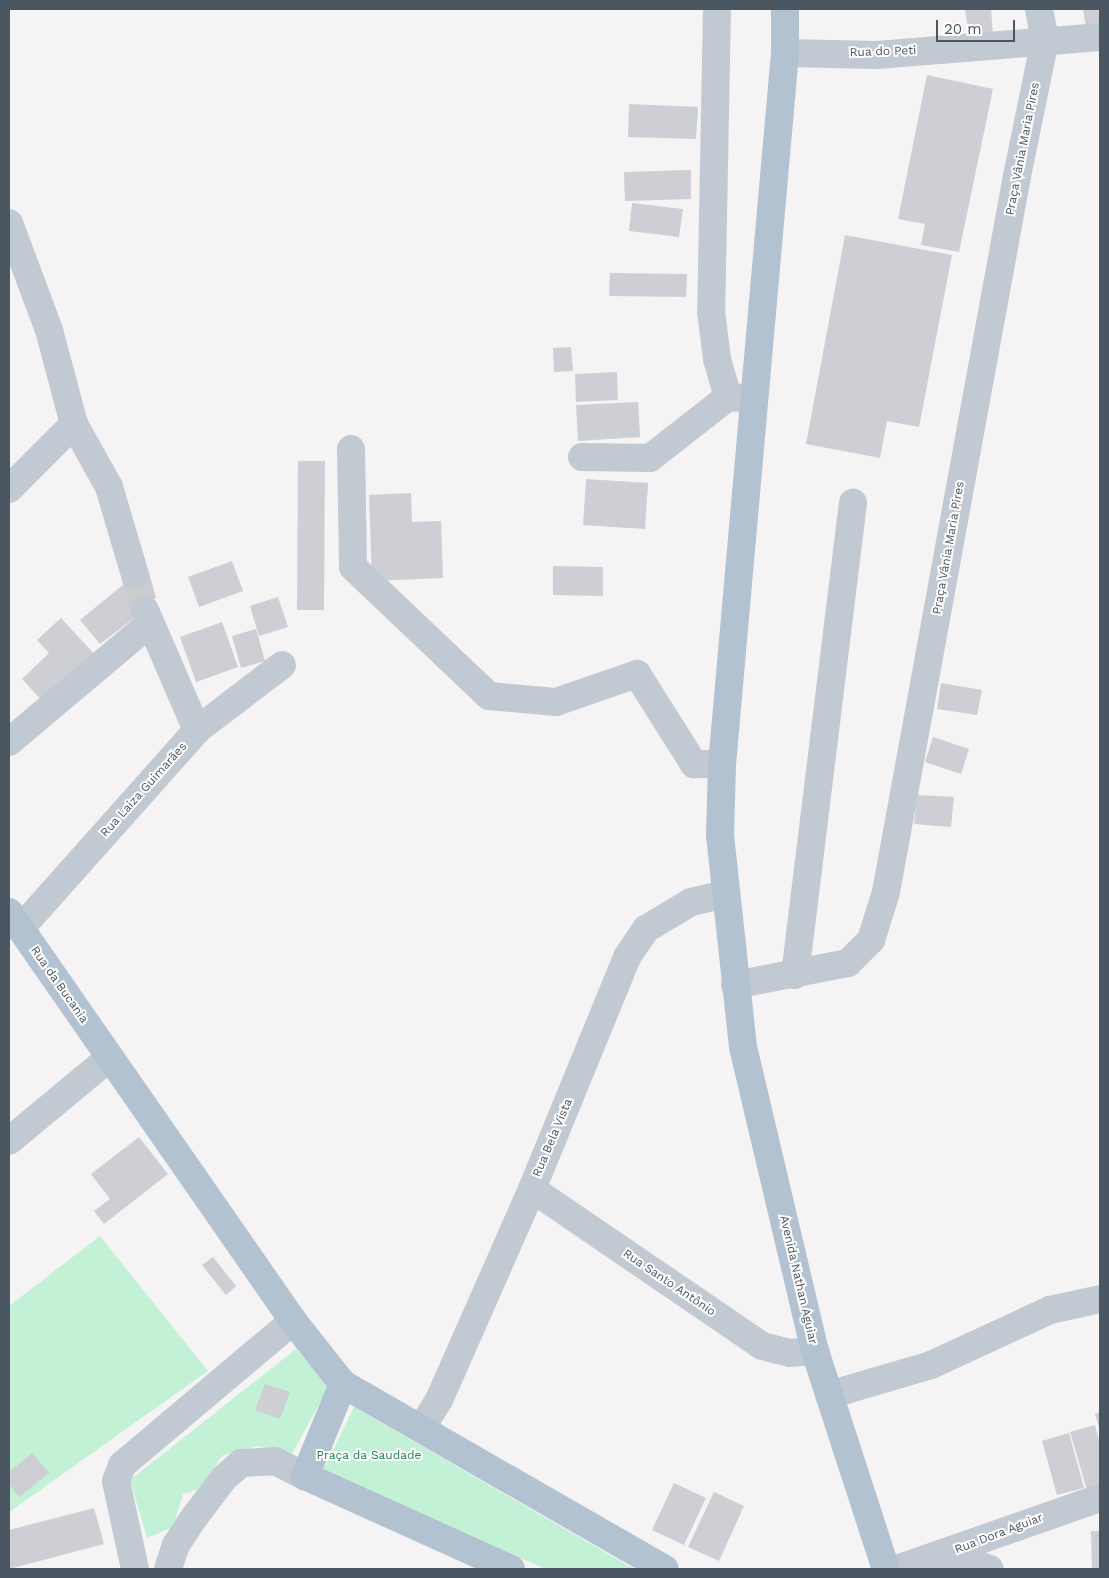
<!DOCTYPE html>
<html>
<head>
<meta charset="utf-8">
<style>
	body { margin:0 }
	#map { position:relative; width:1109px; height:1578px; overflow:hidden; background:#f5f3f3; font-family:"Work Sans",sans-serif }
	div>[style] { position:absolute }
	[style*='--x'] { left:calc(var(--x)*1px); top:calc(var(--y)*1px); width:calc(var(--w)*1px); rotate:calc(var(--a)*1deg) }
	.green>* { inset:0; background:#c3f1d5 }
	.building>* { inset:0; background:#cdcfd5 }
	.minor-tunnel>* { height:28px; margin-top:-14px; transform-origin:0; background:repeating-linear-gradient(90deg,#caccce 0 28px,transparent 0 42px) }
	.minor>* { height:28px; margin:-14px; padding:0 14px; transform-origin:14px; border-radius:14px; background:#c1cad2 }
	.major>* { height:28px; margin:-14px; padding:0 14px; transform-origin:14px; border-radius:14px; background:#b3c2d1 }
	span { translate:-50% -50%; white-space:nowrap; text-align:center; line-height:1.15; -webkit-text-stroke:4px #fff; paint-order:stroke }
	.street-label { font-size:12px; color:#4a5661 }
	.park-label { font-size:12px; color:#17864f }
	.frame { position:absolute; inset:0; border:10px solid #4a5661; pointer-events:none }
	.scale { position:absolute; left:936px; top:20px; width:79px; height:22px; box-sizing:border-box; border:2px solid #4a5661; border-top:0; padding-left:6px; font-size:15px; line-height:18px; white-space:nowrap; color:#4a5661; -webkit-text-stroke:4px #fff; paint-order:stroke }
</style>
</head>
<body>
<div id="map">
	<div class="green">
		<i style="clip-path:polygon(100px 1236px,208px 1371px,9px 1512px,9px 1306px)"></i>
		<i style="clip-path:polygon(296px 1349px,329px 1386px,292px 1454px,258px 1446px,223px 1455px,199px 1489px,183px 1494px,173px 1527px,147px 1538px,130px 1480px)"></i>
		<i style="clip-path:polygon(354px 1407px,634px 1569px,546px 1569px,322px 1473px)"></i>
	</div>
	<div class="building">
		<i style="clip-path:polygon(965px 9px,991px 9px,993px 35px,969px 37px)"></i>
		<i style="clip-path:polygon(1083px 9px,1100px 9px,1100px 26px,1086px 28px)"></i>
		<i style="clip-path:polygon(927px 75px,993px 89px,959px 252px,921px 245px,925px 224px,898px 219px)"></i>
		<i style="clip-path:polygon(629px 104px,698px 107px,696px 139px,628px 137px)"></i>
		<i style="clip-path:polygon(691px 170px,691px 199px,625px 201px,624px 172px)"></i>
		<i style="clip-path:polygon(632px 203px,683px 209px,679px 237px,629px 231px)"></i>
		<i style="clip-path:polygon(845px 235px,952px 255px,919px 427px,887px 421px,880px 458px,806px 444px)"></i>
		<i style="clip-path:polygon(610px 273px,687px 274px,686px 297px,609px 296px)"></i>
		<i style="clip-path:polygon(571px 347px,573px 371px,554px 372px,553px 348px)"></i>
		<i style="clip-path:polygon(617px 372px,618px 400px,576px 402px,575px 374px)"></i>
		<i style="clip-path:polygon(638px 402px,640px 437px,578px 441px,576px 405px)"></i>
		<i style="clip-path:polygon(298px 461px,325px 461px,324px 610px,297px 610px)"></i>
		<i style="clip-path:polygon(586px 479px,648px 483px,645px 529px,583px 525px)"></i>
		<i style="clip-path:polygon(411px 493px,412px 522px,441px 521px,443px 578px,372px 581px,369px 495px)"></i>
		<i style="clip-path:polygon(232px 561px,243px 591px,199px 607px,188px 577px)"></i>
		<i style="clip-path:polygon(553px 566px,603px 567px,603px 596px,553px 595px)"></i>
		<i style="clip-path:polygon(135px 575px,150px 606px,100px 644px,80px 620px)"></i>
		<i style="clip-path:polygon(278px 597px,288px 627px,259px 636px,250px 606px)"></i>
		<i style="clip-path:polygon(61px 618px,97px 657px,44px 703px,22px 679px,49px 653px,37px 640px)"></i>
		<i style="clip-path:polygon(222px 622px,238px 667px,196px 682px,180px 637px)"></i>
		<i style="clip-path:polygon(256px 629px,265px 661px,241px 668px,232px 636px)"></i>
		<i style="clip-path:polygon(941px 683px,982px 690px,977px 715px,937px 709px)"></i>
		<i style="clip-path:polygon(933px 737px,969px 749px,961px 774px,925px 762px)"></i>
		<i style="clip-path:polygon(917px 795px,954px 797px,951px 827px,914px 824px)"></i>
		<i style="clip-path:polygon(139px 1137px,168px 1174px,104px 1224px,94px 1211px,110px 1199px,91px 1174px)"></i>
		<i style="clip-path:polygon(213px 1257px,236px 1286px,226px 1295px,202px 1265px)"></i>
		<i style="clip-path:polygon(265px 1384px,290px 1392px,280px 1419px,255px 1410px)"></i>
		<i style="clip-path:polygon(1100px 1412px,1100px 1430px,1095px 1414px)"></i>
		<i style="clip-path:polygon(1095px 1425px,1100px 1445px,1100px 1486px,1087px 1490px,1070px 1432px)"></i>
		<i style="clip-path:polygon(1069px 1433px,1084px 1488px,1057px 1495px,1042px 1441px)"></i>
		<i style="clip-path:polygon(32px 1453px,49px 1473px,19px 1497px,9px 1484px,9px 1472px)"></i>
		<i style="clip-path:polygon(674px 1483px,706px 1498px,684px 1545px,652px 1530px)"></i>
		<i style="clip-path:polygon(714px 1492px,744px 1506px,719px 1561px,688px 1547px)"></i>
		<i style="clip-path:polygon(94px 1508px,104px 1544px,9px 1569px,9px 1530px)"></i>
		<i style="clip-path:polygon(1091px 1531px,1100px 1531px,1100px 1569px,1092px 1569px)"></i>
	</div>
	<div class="minor-tunnel">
		<i style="--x:135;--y:575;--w:36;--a:74"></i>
	</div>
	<div class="minor">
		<i style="--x:717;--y:9;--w:302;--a:91.1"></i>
		<i style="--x:711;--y:311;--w:48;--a:82.9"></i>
		<i style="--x:717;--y:359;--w:40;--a:74"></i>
		<i style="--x:728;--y:397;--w:26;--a:4"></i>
		<i style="--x:785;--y:53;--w:92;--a:1.2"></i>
		<i style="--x:877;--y:55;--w:224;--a:-4.6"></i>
		<i style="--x:9;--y:223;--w:114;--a:69.5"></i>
		<i style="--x:49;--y:330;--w:97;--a:75.1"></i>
		<i style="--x:74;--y:424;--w:72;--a:60.9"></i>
		<i style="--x:109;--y:487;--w:92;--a:73.5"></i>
		<i style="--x:351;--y:449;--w:118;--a:89"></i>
		<i style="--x:353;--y:567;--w:187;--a:43.5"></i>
		<i style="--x:489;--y:696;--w:67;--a:5.1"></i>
		<i style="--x:556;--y:702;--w:86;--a:-19.1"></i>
		<i style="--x:637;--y:674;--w:107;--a:57.7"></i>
		<i style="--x:694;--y:764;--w:28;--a:0"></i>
		<i style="--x:582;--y:457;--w:68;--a:0.8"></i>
		<i style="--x:650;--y:458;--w:99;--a:-38"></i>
		<i style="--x:9;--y:489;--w:92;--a:-45"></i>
		<i style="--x:145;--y:610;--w:131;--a:66.6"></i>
		<i style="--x:9;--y:742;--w:183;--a:-40.1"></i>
		<i style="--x:20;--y:929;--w:266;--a:-48.3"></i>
		<i style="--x:197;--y:730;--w:107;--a:-37.4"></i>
		<i style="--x:795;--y:975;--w:476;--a:-83"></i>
		<i style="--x:735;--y:985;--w:115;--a:-11"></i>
		<i style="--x:848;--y:963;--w:33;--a:-45"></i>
		<i style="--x:871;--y:940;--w:50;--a:-72.6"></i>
		<i style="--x:886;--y:892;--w:728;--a:-79.63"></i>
		<i style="--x:1017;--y:176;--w:139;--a:-78.4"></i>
		<i style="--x:1045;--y:40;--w:32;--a:-101"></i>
		<i style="--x:9;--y:1141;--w:130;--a:-39.7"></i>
		<i style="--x:532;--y:1189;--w:278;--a:34.3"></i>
		<i style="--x:762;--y:1346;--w:29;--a:14"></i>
		<i style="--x:790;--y:1353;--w:25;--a:-5"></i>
		<i style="--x:829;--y:1395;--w:106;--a:-16.4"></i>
		<i style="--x:931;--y:1365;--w:131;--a:-24.8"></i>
		<i style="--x:1050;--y:1310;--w:51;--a:-12.4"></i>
		<i style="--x:422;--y:1427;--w:32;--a:-58"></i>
		<i style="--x:439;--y:1400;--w:231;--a:-66.2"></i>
		<i style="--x:532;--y:1189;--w:251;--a:-67.7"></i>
		<i style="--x:627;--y:957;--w:34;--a:-56"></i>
		<i style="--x:646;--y:929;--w:52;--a:-31"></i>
		<i style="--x:691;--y:902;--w:35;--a:-13"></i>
		<i style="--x:945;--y:1554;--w:47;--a:18.4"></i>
		<i style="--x:135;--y:1569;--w:90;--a:-102.2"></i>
		<i style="--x:116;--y:1481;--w:17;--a:-69"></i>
		<i style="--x:122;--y:1465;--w:224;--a:-40.1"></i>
		<i style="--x:168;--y:1569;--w:25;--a:-72"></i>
		<i style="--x:176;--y:1545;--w:31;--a:-57"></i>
		<i style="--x:193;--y:1519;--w:51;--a:-52.9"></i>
		<i style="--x:224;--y:1478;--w:23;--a:-41"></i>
		<i style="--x:241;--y:1463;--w:34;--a:-3"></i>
		<i style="--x:275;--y:1461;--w:34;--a:27"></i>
		<i style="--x:897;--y:1569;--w:215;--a:-19.3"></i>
	</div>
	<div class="major">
		<i style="--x:785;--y:9;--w:44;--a:90"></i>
		<i style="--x:785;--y:53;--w:714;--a:95.06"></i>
		<i style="--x:722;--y:764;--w:71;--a:91.6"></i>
		<i style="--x:720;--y:835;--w:213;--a:83.8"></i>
		<i style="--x:743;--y:1047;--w:312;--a:76.7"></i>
		<i style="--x:815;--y:1351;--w:229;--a:72"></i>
		<i style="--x:9;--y:912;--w:498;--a:55.2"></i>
		<i style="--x:293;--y:1321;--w:80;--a:51.6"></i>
		<i style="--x:343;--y:1384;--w:371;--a:29.9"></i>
		<i style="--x:343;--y:1384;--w:100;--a:112.4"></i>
		<i style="--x:305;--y:1476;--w:226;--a:24.3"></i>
	</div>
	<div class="street-label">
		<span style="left:883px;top:52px;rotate:-2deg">Rua do Peti</span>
		<span style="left:1023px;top:149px;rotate:-79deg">Praça Vânia Maria Pires</span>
		<span style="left:949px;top:548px;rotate:-80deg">Praça Vânia Maria Pires</span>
		<span style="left:144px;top:790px;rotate:-48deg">Rua Laiza Guimarães</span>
		<span style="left:59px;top:985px;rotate:55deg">Rua da Bucania</span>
		<span style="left:553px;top:1138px;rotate:-67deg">Rua Bela Vista</span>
		<span style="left:798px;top:1280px;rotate:77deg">Avenida Nathan Aguiar</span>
		<span style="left:669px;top:1283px;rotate:34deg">Rua Santo Antônio</span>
		<span style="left:999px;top:1534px;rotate:-21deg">Rua Dora Aguiar</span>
	</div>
	<div class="park-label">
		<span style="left:369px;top:1456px">Praça da Saudade</span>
	</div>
	<div class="frame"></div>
	<div class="scale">20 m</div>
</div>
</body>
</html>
